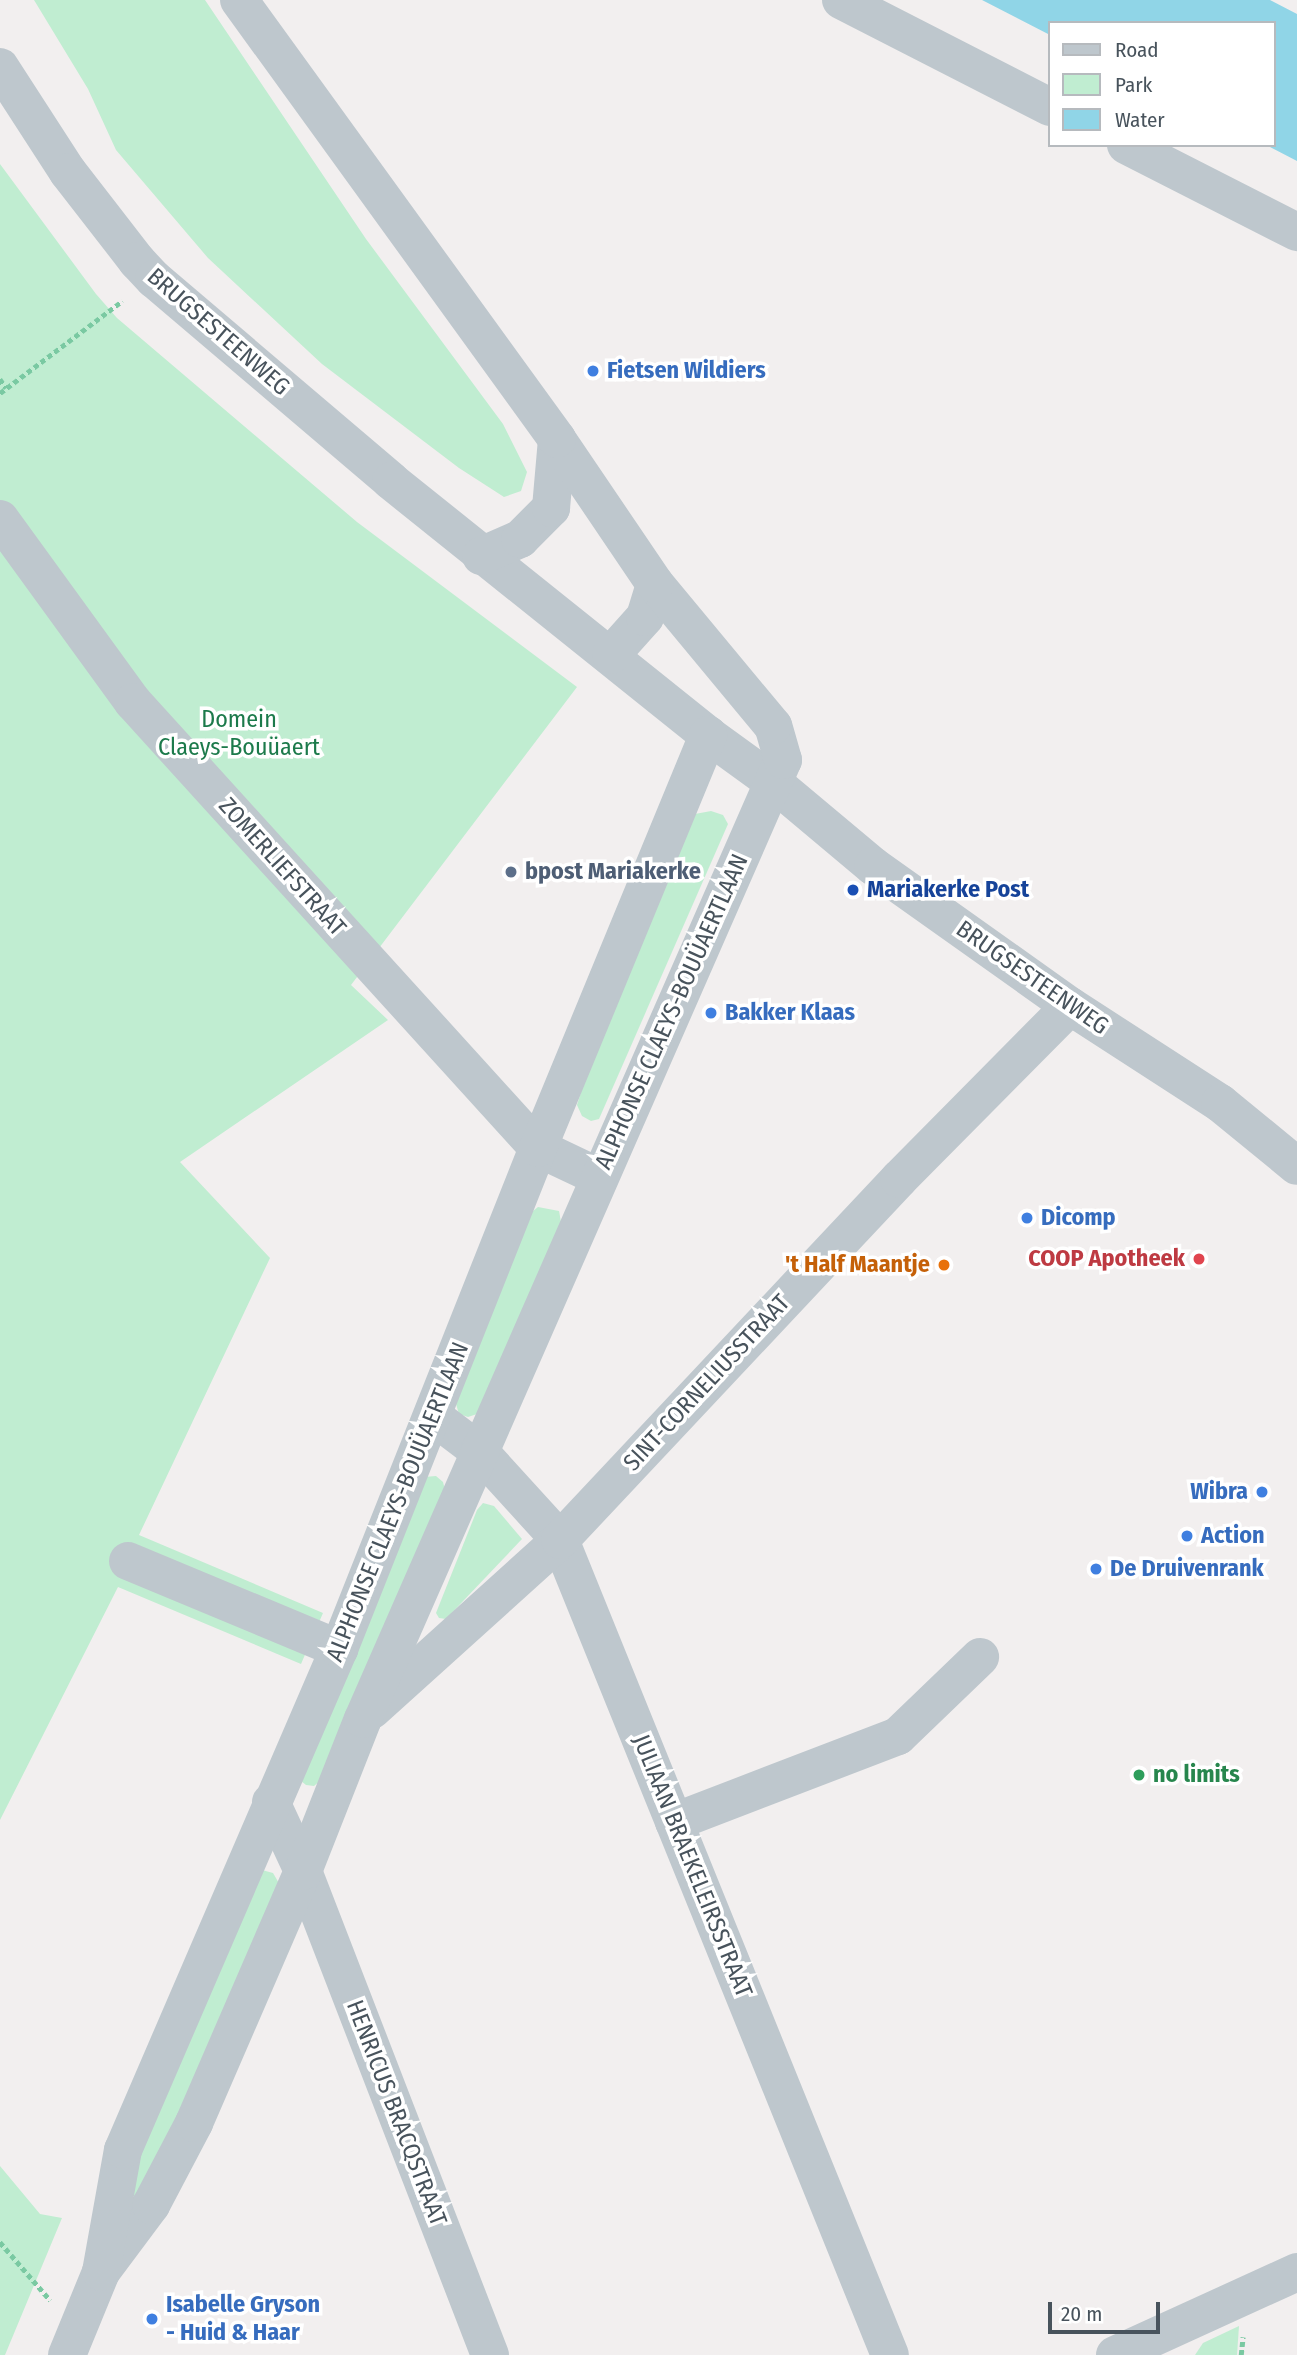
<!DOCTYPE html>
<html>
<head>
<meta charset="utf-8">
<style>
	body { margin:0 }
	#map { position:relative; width:1297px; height:2355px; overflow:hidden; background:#f2efef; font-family:"Fira Sans Condensed",sans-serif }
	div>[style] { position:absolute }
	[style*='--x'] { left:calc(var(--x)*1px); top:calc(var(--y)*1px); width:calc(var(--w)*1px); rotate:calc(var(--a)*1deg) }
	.green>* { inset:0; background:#c0edd1 }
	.water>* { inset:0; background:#90d5e7 }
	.path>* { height:4.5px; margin-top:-2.25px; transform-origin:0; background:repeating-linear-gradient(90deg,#7ac9a2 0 5px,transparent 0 8.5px) }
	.minor>* { height:38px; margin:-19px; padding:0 19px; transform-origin:19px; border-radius:19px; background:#bec7cd }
	.dots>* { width:19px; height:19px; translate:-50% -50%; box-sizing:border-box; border:4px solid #fff; border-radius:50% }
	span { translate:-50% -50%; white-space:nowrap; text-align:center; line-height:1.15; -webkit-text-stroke:7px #fff; paint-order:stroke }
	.street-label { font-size:24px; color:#48535c }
	.shop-label { font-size:24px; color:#366cbe; font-weight:700 }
	.left { translate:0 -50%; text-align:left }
	.right { translate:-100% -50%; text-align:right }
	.park-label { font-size:24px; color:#1c7a4b }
	.service-label { font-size:24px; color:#4e5e75; font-weight:700 }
	.transit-label { font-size:24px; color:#164399; font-weight:700 }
	.health-label { font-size:24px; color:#be3a42; font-weight:700 }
	.food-label { font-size:24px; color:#c56008; font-weight:700 }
	.leisure-label { font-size:24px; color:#27864d; font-weight:700 }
	.legend { position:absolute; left:1048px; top:21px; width:228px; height:126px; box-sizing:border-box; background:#fff; border:2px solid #b6babe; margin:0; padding:9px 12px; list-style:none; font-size:21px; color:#48535c }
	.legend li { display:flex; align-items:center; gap:14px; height:35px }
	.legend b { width:35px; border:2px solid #b6babe }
	.scale { position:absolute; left:1048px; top:2302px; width:112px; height:32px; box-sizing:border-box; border:4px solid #48535c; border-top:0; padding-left:9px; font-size:21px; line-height:24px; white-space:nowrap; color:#48535c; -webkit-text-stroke:5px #fff; paint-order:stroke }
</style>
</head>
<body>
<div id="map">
	<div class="green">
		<i style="clip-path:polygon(34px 0,205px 0,366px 239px,503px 424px,527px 472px,521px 491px,504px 497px,459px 468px,322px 364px,208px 258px,116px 150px,88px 89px)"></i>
		<i style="clip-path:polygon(0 164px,96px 294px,117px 318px,357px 522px,577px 687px,351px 985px,388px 1020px,180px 1162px,270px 1258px,139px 1535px,323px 1613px,301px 1664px,118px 1587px,0 1820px)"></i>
		<i style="clip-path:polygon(711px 811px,723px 815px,728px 824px,599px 1119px,591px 1121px,582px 1116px,577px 1105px,582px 1089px,695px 814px)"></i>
		<i style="clip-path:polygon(538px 1207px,559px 1211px,561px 1222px,477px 1414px,468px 1417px,459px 1414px,456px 1404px,528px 1215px)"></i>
		<i style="clip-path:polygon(436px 1476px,443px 1482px,445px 1490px,321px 1780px,314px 1786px,306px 1785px,301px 1781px,424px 1477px)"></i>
		<i style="clip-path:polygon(483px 1503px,494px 1506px,522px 1539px,446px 1619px,439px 1618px,436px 1613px,477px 1510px)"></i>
		<i style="clip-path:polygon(262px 1870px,273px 1873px,280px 1885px,175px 2124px,138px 2200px,128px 2190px,130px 2176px)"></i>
		<i style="clip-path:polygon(0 2166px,40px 2214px,62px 2218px,5px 2355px,0 2355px)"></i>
		<i style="clip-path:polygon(1239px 2326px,1237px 2355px,1195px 2355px,1203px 2343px)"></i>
	</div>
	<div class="water">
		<i style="clip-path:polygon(982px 0,1270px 0,1297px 14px,1297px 161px,1266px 145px,1274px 145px,1274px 23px,1050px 23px,1050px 35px)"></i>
	</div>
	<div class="path">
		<i style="--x:0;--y:379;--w:11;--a:56"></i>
		<i style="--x:0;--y:393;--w:153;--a:-37"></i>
		<i style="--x:0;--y:2242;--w:77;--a:49.2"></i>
		<i style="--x:1241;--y:2355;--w:18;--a:-84"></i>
	</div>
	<div class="minor">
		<i style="--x:841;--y:0;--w:235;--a:27.1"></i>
		<i style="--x:0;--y:67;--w:125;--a:57.1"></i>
		<i style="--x:68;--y:172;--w:113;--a:52.2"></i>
		<i style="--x:137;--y:261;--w:25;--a:47"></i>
		<i style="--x:154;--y:279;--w:311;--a:40.4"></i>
		<i style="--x:391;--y:481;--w:406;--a:38.7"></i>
		<i style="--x:708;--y:735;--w:82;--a:36"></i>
		<i style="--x:774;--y:783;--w:129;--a:40"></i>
		<i style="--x:873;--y:866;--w:242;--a:35.4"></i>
		<i style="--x:1070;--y:1006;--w:179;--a:32.9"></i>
		<i style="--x:1220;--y:1103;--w:99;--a:39.3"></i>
		<i style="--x:1126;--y:145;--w:192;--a:27"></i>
		<i style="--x:0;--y:519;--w:226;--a:54"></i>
		<i style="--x:133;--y:702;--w:602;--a:47.76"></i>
		<i style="--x:538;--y:1148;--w:68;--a:25.4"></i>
		<i style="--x:481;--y:556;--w:43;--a:-23.6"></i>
		<i style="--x:520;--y:539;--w:44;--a:-45"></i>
		<i style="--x:551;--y:508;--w:69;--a:-85"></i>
		<i style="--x:611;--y:655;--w:51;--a:-48.2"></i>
		<i style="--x:645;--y:617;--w:34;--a:-73"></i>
		<i style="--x:434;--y:1417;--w:56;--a:37.1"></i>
		<i style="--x:479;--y:1451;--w:120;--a:47.7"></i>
		<i style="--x:560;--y:1540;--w:879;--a:67.96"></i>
		<i style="--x:128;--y:1561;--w:229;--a:22.6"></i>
		<i style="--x:372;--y:1710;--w:253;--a:-42.1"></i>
		<i style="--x:560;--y:1540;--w:495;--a:-46.8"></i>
		<i style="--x:899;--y:1179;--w:243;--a:-45.3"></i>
		<i style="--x:271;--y:1802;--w:76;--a:65.1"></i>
		<i style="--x:303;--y:1871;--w:519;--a:68.88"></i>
		<i style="--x:674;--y:1822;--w:240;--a:-21"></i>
		<i style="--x:898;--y:1736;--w:114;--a:-43.9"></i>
		<i style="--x:101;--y:2272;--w:84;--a:-53.3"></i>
		<i style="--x:151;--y:2205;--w:93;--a:-62.3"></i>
		<i style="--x:194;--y:2123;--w:275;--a:-66.6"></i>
		<i style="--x:303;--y:1871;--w:163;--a:-68.5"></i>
		<i style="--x:363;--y:1719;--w:1047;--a:-66.35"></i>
		<i style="--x:783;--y:760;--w:35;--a:-106"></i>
		<i style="--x:773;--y:726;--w:185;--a:-129.7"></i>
		<i style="--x:655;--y:584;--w:175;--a:-124.1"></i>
		<i style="--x:557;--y:439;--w:542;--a:-125.92"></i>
		<i style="--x:67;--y:2355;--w:90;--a:-67.7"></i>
		<i style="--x:101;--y:2272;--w:124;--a:-79.8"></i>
		<i style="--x:123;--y:2150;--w:546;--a:-66.68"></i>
		<i style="--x:339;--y:1649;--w:539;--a:-68.34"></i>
		<i style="--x:538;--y:1148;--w:447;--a:-67.6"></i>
		<i style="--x:1115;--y:2355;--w:200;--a:-24.5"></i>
	</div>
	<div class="dots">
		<i style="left:593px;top:371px;background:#3f7fe0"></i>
		<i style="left:511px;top:872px;background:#5c6f8a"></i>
		<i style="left:853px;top:890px;background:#1a4fb4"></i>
		<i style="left:711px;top:1013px;background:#3f7fe0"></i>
		<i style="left:1027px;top:1218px;background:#3f7fe0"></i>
		<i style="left:1199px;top:1259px;background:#e0444e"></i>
		<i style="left:944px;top:1265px;background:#e8710a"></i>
		<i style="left:1262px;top:1492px;background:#3f7fe0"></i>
		<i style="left:1187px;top:1536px;background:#3f7fe0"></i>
		<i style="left:1096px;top:1569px;background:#3f7fe0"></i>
		<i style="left:1139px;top:1775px;background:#2e9e5b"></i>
		<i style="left:152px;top:2319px;background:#3f7fe0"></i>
	</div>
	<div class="street-label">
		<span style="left:218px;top:332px;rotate:41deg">BRUGSESTEENWEG</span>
		<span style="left:282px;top:867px;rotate:48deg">ZOMERLIEFSTRAAT</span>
		<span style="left:1032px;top:978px;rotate:35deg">BRUGSESTEENWEG</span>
		<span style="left:672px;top:1012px;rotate:-66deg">ALPHONSE CLAEYS-BOUÜAERTLAAN</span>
		<span style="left:707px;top:1383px;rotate:-47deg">SINT-CORNELIUSSTRAAT</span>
		<span style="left:398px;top:1502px;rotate:-68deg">ALPHONSE CLAEYS-BOUÜAERTLAAN</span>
		<span style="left:692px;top:1866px;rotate:68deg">JULIAAN BRAEKELEIRSSTRAAT</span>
		<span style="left:396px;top:2113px;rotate:69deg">HENRICUS BRACQSTRAAT</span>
	</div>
	<div class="shop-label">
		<span class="left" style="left:607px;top:371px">Fietsen Wildiers</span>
		<span class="left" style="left:725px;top:1013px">Bakker Klaas</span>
		<span class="left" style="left:1041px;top:1218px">Dicomp</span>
		<span class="right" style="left:1248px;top:1492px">Wibra</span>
		<span class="left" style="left:1201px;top:1536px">Action</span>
		<span class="left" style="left:1110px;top:1569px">De Druivenrank</span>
		<span class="left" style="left:166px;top:2319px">Isabelle Gryson<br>- Huid &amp; Haar</span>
	</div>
	<div class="park-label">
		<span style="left:239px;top:734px">Domein<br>Claeys-Bouüaert</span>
	</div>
	<div class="service-label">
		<span class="left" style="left:525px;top:872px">bpost Mariakerke</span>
	</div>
	<div class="transit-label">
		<span class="left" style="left:867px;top:890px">Mariakerke Post</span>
	</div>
	<div class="health-label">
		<span class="right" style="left:1185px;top:1259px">COOP Apotheek</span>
	</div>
	<div class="food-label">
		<span class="right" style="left:930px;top:1265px">'t Half Maantje</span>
	</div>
	<div class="leisure-label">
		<span class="left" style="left:1153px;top:1775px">no limits</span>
	</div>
	<ul class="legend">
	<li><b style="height:9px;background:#bec7cd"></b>Road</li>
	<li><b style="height:19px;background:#c0edd1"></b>Park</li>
	<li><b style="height:19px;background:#90d5e7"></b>Water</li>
	</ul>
	<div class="scale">20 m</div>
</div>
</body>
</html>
